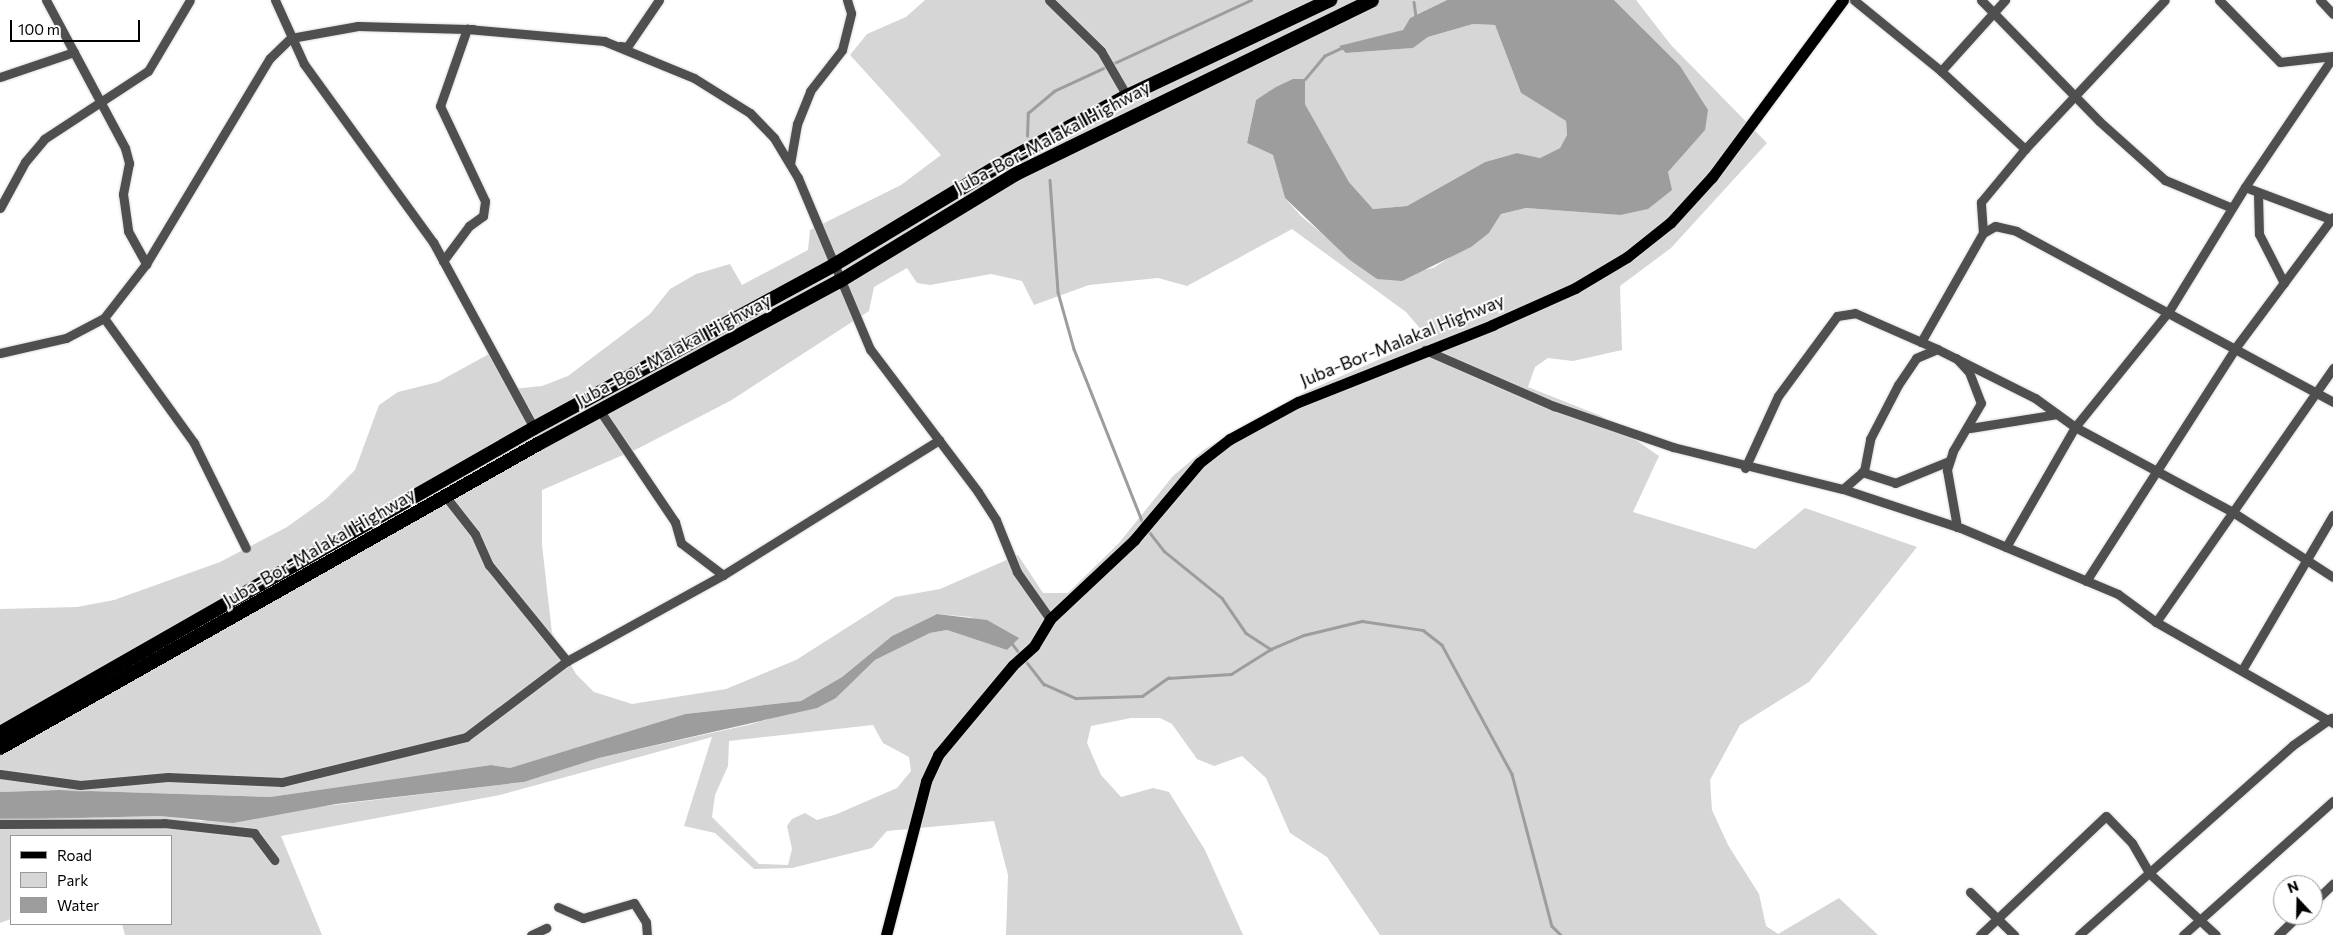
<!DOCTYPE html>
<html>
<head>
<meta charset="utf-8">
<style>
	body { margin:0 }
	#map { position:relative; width:2333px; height:935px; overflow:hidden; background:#fff; font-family:Commissioner,sans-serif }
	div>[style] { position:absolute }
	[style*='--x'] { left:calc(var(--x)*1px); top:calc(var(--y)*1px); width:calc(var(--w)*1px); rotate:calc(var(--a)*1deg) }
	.green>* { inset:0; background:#d6d6d6 }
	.water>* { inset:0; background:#9d9d9d }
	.stream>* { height:2.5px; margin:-1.25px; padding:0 1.25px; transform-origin:1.25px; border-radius:1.25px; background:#9d9d9d }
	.roads { filter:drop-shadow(0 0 1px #dbdbdb) drop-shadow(0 0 1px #dbdbdb) }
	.minor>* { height:9px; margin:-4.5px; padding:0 4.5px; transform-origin:4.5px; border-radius:4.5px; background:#4f4f4f }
	.major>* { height:11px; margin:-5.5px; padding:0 5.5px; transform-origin:5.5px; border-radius:5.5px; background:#000 }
	.highway>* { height:14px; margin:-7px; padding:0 7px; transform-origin:7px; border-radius:7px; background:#000 }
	span { translate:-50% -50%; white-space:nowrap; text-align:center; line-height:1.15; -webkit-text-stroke:4px #fff; paint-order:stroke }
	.street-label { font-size:18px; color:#000 }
	.legend { position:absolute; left:10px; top:835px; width:162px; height:90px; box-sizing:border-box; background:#fff; border:1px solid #999; margin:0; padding:6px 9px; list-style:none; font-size:15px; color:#000 }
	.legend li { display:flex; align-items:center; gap:10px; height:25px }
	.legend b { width:25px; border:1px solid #999 }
	.north { position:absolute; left:2273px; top:875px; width:50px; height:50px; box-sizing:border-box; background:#fff; border:1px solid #999; border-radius:50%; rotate:339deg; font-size:14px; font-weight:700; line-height:20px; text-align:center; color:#000 }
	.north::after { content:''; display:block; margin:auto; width:18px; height:22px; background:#000; clip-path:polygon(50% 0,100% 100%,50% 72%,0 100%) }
	.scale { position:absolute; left:10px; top:20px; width:130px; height:22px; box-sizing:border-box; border:2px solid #000; border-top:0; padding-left:6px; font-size:15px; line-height:18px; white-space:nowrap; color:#000; -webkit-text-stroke:4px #fff; paint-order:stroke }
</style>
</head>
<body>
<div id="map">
	<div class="green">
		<i style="clip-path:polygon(evenodd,925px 0,1447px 0,1410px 18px,1403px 30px,1346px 53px,1413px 48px,1428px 37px,1473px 24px,1495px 25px,1521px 93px,1566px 121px,1567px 135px,1560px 148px,1540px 158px,1517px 153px,1485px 162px,1407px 206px,1373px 209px,1349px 182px,1305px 104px,1305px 79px,1256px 100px,1247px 143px,1273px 155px,1285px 198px,1301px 216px,1377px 279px,1433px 268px,1489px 233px,1501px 214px,1526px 208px,1620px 215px,1668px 172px,1683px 154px,1643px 29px,1614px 0,1636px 0,1671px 45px,1767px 143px,1671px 248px,1620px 286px,1622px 350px,1573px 361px,1548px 358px,1535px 367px,1528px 387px,1601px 416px,1659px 456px,1633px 512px,1755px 549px,1805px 508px,1917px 547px,1809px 682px,1740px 725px,1710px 780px,1712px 810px,1728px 845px,1759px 894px,1766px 926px,1778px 934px,1839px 898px,1878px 935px,1380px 935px,1327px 857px,1290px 833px,1266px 778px,1242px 756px,1214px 766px,1197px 759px,1172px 724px,1160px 718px,1131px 718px,1091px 726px,1087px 743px,1101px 775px,1121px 797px,1153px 788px,1169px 792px,1205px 850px,1243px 935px,1006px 935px,1008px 875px,994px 821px,887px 831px,872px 848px,792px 868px,754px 869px,715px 833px,684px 826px,712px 737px,500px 795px,281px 836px,322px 935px,125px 935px,122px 924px,171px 924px,171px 836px,11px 836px,11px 919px,0 923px,0 820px,159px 816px,200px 821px,524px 782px,599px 758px,752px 724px,836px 698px,875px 660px,930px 633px,947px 630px,1007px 650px,1018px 638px,970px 617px,937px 614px,892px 636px,842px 677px,801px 701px,685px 714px,510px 768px,491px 765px,270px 797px,59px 790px,0 792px,0 609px,77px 607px,114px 600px,220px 562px,287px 527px,326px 499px,355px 470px,379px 405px,398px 392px,438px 382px,489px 354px,513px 389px,542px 386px,568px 376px,650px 314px,670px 289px,696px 274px,730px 264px,742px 285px,808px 250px,810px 230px,901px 185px,941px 155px,850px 55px,867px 34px,906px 17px,925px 0,1292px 229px,1406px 312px,1428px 338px,1305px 392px,1205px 449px,1173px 476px,1119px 543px,1068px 593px,1043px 593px,1018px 555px,940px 589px,895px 597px,796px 660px,726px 689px,632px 704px,594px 692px,576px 674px,552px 633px,542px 545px,542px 490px,637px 449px,730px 401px,869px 311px,874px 287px,907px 268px,917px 283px,930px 285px,991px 274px,1022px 281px,1034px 305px,1089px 285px,1158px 278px,1187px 286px,1292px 229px,925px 0,873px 725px,883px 743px,909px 757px,911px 771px,897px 788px,837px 814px,817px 820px,805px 813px,792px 819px,787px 826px,792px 849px,788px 865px,759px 864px,712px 817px,715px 795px,728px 766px,729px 741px,873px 725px)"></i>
	</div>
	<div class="water">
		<i style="clip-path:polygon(1447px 0,1614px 0,1680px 66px,1708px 110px,1705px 130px,1668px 172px,1672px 190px,1648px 209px,1620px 215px,1526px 208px,1501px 214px,1489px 233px,1471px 247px,1402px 281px,1377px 279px,1350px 260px,1285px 198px,1273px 155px,1247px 143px,1256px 100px,1276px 87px,1293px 79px,1305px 79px,1305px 104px,1349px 182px,1373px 209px,1407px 206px,1485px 162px,1517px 153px,1540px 158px,1560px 148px,1567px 135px,1566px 121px,1521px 93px,1495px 25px,1473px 24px,1428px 37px,1413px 48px,1346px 53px,1339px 46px,1403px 30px,1410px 18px)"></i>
		<i style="clip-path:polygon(937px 614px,987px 620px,1019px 638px,1007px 650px,947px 630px,930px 633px,875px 660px,836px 698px,817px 708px,599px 758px,524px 782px,336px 804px,233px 823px,159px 816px,0 820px,0 792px,59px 790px,270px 797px,491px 765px,510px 768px,685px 714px,801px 701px,842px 677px,892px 636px)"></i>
	</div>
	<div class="stream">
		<i style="--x:1414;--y:2;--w:14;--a:82"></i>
		<i style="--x:1305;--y:79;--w:30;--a:-50"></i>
		<i style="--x:1324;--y:56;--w:21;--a:-25"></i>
		<i style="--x:1027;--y:136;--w:23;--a:-88"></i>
		<i style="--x:1028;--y:113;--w:34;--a:-40"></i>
		<i style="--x:1054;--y:91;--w:217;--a:-24.8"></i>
		<i style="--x:1050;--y:180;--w:112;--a:85.9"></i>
		<i style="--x:1058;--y:292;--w:59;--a:74.3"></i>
		<i style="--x:1074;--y:349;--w:187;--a:68.4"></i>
		<i style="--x:1147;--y:529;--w:28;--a:52"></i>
		<i style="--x:1164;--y:551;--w:75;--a:39"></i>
		<i style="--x:1222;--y:598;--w:42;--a:55.6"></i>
		<i style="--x:1246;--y:633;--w:30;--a:33"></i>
		<i style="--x:1011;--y:642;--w:15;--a:53"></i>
		<i style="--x:1025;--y:660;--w:31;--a:52"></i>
		<i style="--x:1044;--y:684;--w:35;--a:24"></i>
		<i style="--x:1076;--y:698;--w:66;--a:-1.7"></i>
		<i style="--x:1142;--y:696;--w:32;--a:-35"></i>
		<i style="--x:1168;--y:678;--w:63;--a:-3.6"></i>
		<i style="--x:1231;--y:674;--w:47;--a:-32"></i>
		<i style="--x:1271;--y:649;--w:36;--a:-23"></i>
		<i style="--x:1304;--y:635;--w:60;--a:-13.6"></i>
		<i style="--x:1362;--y:621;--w:62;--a:8.4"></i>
		<i style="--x:1423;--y:630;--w:24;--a:38"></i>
		<i style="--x:1442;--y:645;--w:147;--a:61.5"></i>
		<i style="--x:1512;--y:774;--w:157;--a:75.3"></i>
		<i style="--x:1552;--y:926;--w:13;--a:45"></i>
	</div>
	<div class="roads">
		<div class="minor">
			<i style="--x:46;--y:0;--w:168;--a:61.9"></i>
			<i style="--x:125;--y:148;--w:16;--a:75"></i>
			<i style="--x:129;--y:163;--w:32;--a:101"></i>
			<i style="--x:123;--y:194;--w:37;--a:82"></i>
			<i style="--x:128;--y:231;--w:38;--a:61"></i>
			<i style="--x:275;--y:0;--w:70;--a:65.6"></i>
			<i style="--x:304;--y:64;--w:220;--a:54.1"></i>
			<i style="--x:433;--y:242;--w:212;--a:61.5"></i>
			<i style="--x:1049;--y:0;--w:73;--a:44.4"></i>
			<i style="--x:1101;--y:51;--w:52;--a:60"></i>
			<i style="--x:1854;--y:0;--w:112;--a:39.2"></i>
			<i style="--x:1941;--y:71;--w:115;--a:42.9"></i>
			<i style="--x:2025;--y:149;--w:204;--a:-46.8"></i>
			<i style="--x:1981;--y:0;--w:169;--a:45.7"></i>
			<i style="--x:2099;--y:121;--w:89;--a:41.8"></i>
			<i style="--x:2165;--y:180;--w:70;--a:22.6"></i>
			<i style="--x:2219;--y:0;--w:87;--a:45.5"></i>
			<i style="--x:2280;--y:62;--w:53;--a:-6.5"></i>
			<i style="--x:2320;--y:0;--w:19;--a:47"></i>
			<i style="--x:620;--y:46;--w:7;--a:8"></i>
			<i style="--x:627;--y:47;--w:57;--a:-55.8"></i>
			<i style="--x:2333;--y:57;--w:157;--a:124.1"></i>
			<i style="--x:2245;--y:187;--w:94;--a:20.6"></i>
			<i style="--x:1941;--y:71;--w:96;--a:-48"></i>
			<i style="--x:0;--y:77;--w:78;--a:-18.7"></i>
			<i style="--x:790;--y:164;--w:41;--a:-80.1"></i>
			<i style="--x:797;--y:124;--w:35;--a:-68"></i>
			<i style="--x:810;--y:91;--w:52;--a:-52"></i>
			<i style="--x:842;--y:50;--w:38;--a:-76"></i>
			<i style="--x:851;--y:13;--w:14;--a:-107"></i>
			<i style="--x:2258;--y:194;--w:40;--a:88.6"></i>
			<i style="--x:2259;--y:234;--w:55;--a:63"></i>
			<i style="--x:0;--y:208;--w:52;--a:-61.5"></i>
			<i style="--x:25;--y:162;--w:30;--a:-50"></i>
			<i style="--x:44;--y:139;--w:124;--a:-33.2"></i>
			<i style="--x:148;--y:71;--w:82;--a:-59.4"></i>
			<i style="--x:1983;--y:233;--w:31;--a:-94"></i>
			<i style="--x:1981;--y:202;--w:69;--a:-50.3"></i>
			<i style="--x:443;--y:261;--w:44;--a:-53.4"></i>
			<i style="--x:469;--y:226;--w:17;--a:-36"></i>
			<i style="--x:483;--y:216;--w:15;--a:-82"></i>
			<i style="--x:485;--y:201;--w:105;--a:-115.3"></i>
			<i style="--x:440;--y:106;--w:82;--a:-70.7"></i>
			<i style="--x:467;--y:29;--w:6;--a:0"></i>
			<i style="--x:104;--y:318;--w:154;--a:54.2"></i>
			<i style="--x:194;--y:443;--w:117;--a:63.7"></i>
			<i style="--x:1921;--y:342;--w:125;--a:-60.4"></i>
			<i style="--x:1983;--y:233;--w:14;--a:-30"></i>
			<i style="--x:1995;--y:226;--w:22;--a:13"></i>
			<i style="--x:2016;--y:231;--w:360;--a:28.3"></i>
			<i style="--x:1425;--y:350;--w:141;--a:23.5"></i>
			<i style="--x:1554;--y:406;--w:126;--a:19"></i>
			<i style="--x:1673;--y:447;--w:175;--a:13.9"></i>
			<i style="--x:1843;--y:489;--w:124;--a:18.3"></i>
			<i style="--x:1961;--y:528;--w:170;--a:22.8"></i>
			<i style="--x:2118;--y:594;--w:47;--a:36.4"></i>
			<i style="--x:2156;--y:622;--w:204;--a:29.7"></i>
			<i style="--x:0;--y:353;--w:68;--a:-12.8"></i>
			<i style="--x:66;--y:338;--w:43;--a:-27.8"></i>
			<i style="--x:104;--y:318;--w:68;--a:-52.1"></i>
			<i style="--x:146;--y:264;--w:240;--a:-59"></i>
			<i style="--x:270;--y:58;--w:29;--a:-44"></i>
			<i style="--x:291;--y:38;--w:68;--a:-10.2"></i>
			<i style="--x:358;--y:26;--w:109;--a:1.6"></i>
			<i style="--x:467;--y:29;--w:138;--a:5"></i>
			<i style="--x:604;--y:41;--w:97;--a:22.3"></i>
			<i style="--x:694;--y:78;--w:66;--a:32"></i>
			<i style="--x:750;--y:113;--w:35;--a:46"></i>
			<i style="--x:774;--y:138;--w:47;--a:59"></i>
			<i style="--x:798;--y:178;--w:186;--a:67.2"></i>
			<i style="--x:870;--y:349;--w:179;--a:52.9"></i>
			<i style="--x:978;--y:492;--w:33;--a:57"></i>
			<i style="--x:996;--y:520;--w:56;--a:68"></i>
			<i style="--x:1017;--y:572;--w:57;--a:54.9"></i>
			<i style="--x:1956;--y:358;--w:19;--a:47"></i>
			<i style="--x:1969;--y:372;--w:33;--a:69"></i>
			<i style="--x:1981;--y:403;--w:56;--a:120.3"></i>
			<i style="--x:1953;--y:451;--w:20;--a:108"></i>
			<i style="--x:1947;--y:470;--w:58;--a:80"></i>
			<i style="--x:600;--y:411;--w:134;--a:56"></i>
			<i style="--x:675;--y:522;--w:22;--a:74"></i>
			<i style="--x:681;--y:543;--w:53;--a:37.3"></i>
			<i style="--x:723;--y:575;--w:255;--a:-32"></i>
			<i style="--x:1970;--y:428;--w:88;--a:-9.1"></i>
			<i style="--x:1745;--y:468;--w:79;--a:-65.4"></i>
			<i style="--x:1778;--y:396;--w:99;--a:-53.6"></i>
			<i style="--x:1837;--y:316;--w:18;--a:-9"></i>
			<i style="--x:1855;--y:313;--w:90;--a:23.7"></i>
			<i style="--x:1862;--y:472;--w:35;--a:18"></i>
			<i style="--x:1895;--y:483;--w:58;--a:-22.2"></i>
			<i style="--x:1843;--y:489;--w:28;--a:-41"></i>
			<i style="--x:1864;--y:471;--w:33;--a:-79"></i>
			<i style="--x:1870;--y:439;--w:61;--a:-62.6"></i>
			<i style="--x:1898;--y:385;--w:32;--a:-56"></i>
			<i style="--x:1916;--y:358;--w:23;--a:-23"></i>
			<i style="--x:1937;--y:349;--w:110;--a:26.6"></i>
			<i style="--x:2035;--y:398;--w:49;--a:35.9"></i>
			<i style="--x:2075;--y:427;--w:177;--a:28.3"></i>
			<i style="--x:2231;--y:511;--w:121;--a:32.9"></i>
			<i style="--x:446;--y:497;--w:47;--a:51.9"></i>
			<i style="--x:475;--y:534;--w:34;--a:66"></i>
			<i style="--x:489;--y:565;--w:124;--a:50.9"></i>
			<i style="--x:567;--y:661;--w:178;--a:-28.9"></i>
			<i style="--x:2006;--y:547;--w:138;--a:-60.1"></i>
			<i style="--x:2075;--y:427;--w:149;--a:-51"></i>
			<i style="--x:2169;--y:311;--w:145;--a:-58.5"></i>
			<i style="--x:2086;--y:581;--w:278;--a:-57.3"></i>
			<i style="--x:2236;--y:347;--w:162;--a:-53.3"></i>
			<i style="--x:2156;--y:622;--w:310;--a:-55.1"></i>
			<i style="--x:2242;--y:670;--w:180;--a:-59.6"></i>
			<i style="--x:0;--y:774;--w:81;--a:7.8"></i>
			<i style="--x:80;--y:785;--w:88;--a:-5.2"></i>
			<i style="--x:168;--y:777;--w:114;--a:2.5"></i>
			<i style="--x:282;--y:782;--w:189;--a:-13.7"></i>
			<i style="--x:466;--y:737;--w:126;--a:-37"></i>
			<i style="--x:0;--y:824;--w:164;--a:-0.3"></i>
			<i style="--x:164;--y:823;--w:91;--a:6.3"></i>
			<i style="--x:254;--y:833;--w:34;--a:53"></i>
			<i style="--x:1970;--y:892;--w:62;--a:44.3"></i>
			<i style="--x:2313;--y:903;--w:28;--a:-44"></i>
			<i style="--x:558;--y:907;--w:27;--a:24"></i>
			<i style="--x:583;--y:918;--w:53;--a:-16.4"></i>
			<i style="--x:634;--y:903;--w:22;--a:58"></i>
			<i style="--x:646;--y:922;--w:13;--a:86"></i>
			<i style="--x:531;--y:935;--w:17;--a:-25"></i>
			<i style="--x:1980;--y:935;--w:173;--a:-43.4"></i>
			<i style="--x:2106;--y:816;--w:37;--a:46"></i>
			<i style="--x:2132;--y:843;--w:34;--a:60"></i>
			<i style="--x:2149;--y:873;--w:91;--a:42.8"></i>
			<i style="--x:2079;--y:935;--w:286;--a:-41.6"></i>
			<i style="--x:2293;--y:745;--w:47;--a:-35.4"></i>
			<i style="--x:2183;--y:935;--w:201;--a:-41.8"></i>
			<i style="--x:2278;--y:935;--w:29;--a:-44"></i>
		</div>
		<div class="major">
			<i style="--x:886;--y:935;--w:159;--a:-75.4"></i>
			<i style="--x:926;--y:781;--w:29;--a:-65"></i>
			<i style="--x:938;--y:755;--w:117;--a:-50.2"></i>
			<i style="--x:1013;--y:665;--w:28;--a:-42"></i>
			<i style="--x:1034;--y:646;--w:31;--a:-59"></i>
			<i style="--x:1050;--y:619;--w:115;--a:-43.2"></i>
			<i style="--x:1134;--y:540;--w:101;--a:-49.8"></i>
			<i style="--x:1199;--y:463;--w:39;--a:-38"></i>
			<i style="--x:1230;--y:439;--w:77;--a:-28.6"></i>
			<i style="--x:1298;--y:402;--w:209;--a:-21.6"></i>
			<i style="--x:1492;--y:325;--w:91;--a:-24"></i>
			<i style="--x:1575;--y:288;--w:61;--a:-30.8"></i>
			<i style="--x:1627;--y:257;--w:56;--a:-38.5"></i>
			<i style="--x:1671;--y:222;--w:61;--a:-47.7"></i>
			<i style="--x:1712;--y:177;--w:220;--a:-53.5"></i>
		</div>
		<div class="highway">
			<i style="--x:0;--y:733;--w:615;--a:-29.73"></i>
			<i style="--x:534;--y:428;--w:341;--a:-28.5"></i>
			<i style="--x:834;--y:265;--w:203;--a:-31.1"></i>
			<i style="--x:1008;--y:160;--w:135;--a:-28.3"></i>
			<i style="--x:1127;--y:96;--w:225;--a:-25.3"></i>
			<i style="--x:0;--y:748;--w:618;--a:-29.47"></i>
			<i style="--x:538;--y:444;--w:343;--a:-28.4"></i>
			<i style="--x:840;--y:281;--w:206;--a:-31.3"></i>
			<i style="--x:1016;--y:174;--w:396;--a:-26"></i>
		</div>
	</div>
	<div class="street-label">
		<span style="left:1052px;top:137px;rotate:-28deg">Juba-Bor-Malakal Highway</span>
		<span style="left:1402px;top:340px;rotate:-22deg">Juba-Bor-Malakal Highway</span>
		<span style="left:673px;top:350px;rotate:-28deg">Juba-Bor-Malakal Highway</span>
		<span style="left:319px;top:547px;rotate:-30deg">Juba-Bor-Malakal Highway</span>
	</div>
	<ul class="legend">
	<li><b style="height:6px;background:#000"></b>Road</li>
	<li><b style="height:14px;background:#d6d6d6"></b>Park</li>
	<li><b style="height:14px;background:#9d9d9d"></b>Water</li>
	</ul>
	<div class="north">N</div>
	<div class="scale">100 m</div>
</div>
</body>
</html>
